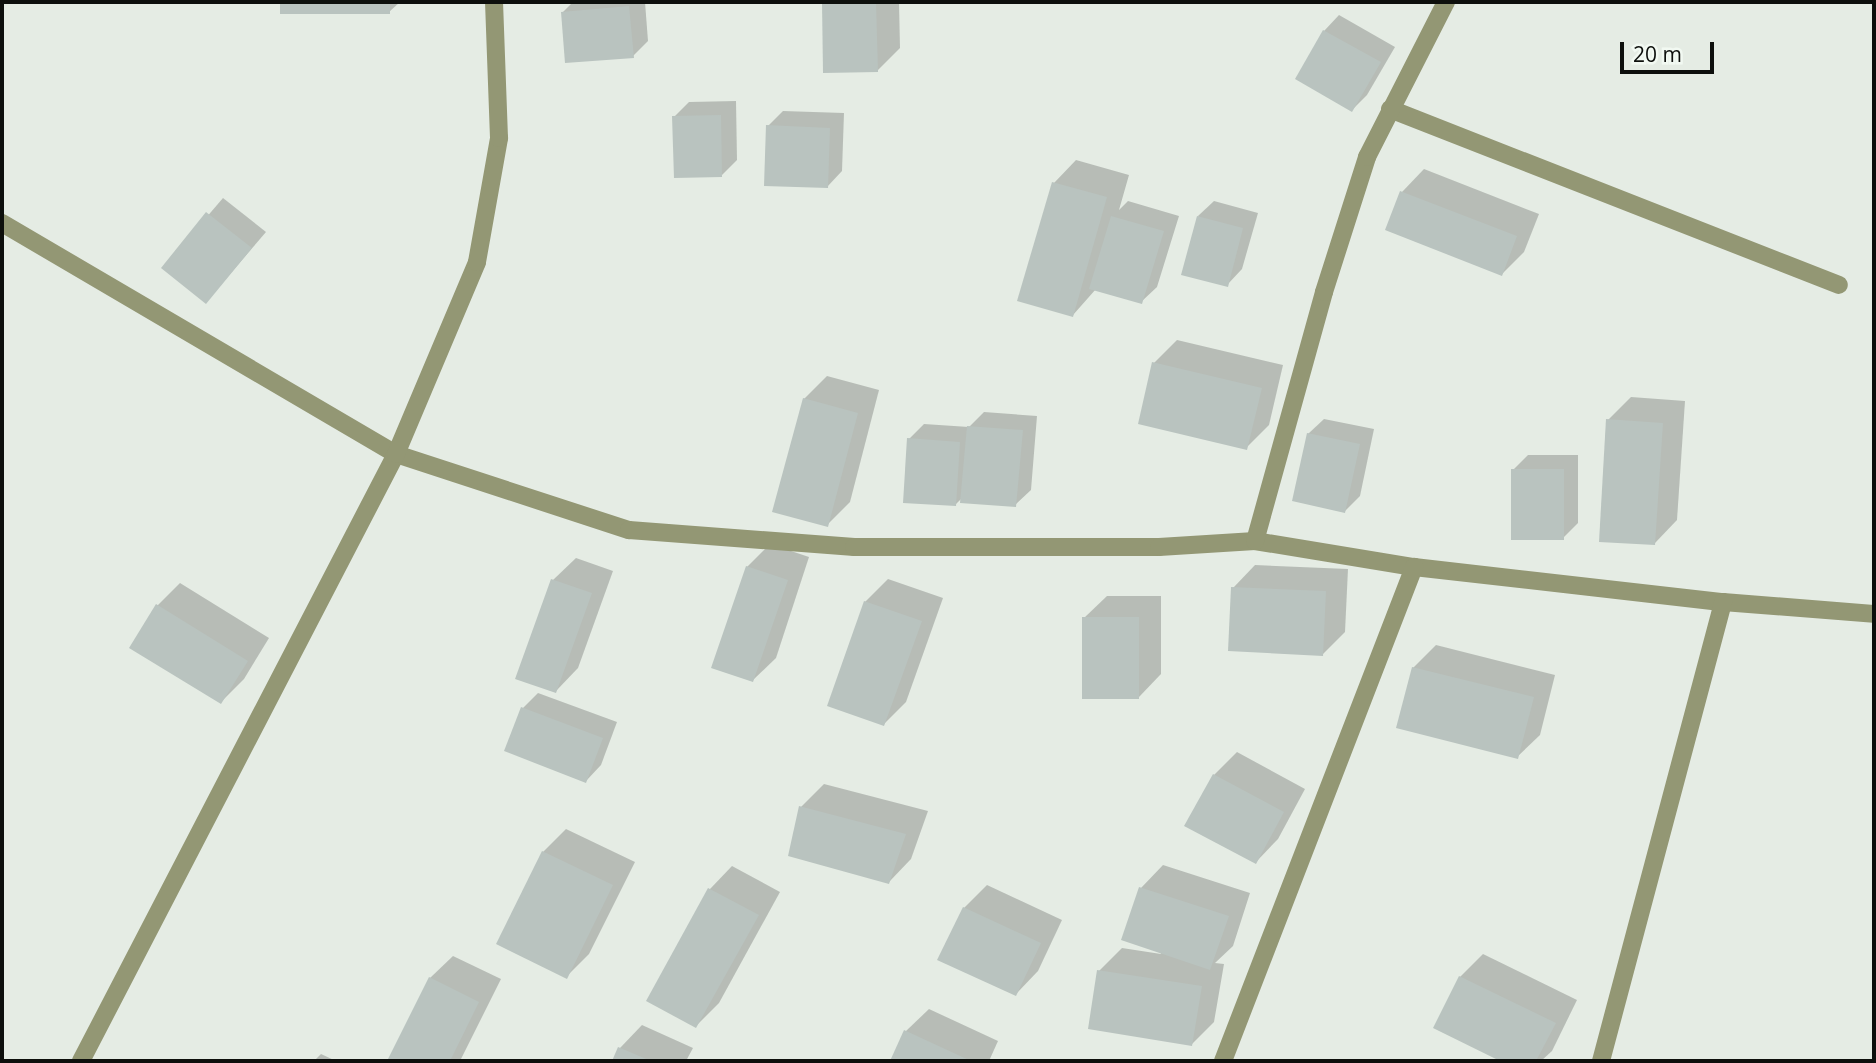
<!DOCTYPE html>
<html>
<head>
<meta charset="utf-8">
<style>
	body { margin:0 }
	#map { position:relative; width:1876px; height:1063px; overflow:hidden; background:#e5ece4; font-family:"Open Sans",sans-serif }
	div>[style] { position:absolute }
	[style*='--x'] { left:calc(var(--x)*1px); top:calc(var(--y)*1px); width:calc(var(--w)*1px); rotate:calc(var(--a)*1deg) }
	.shadow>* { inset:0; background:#0003 }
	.building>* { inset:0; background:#b9c3bf }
	.minor>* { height:18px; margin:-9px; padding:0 9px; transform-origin:9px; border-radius:9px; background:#939774 }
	span { translate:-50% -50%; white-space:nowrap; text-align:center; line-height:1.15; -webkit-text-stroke:6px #f2f9f2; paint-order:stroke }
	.frame { position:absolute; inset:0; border:4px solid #0d0f0c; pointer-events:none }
	.scale { position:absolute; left:1620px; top:42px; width:94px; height:32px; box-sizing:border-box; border:4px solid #0d0f0c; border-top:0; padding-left:9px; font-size:21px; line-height:24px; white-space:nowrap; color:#0d0f0c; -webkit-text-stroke:5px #f2f9f2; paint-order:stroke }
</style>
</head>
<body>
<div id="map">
	<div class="shadow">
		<i style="clip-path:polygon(282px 2px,400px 2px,389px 12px,282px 12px)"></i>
		<i style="clip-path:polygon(573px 2px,645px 2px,648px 41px,633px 56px,563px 12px)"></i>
		<i style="clip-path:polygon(824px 2px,899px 2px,900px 48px,877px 71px,825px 72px)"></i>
		<i style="clip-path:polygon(1339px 15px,1395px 47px,1367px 95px,1352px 110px,1297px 79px,1324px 31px)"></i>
		<i style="clip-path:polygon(736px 101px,737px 160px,722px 175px,674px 117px,689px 102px)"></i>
		<i style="clip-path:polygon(783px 111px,844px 113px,842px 171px,827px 187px,768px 126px)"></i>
		<i style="clip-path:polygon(1076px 160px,1129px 175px,1119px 210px,1128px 201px,1179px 216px,1157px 287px,1141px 302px,1096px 289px,1073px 315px,1054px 183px)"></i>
		<i style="clip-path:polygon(1424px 169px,1539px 214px,1524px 252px,1502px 274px,1402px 192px)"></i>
		<i style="clip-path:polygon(223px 198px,266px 232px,206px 302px,163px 268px)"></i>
		<i style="clip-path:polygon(1214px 201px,1258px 213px,1242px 269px,1227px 285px,1198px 216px)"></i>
		<i style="clip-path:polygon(1177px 340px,1283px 365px,1269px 425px,1246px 448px,1154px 363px)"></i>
		<i style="clip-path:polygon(827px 376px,879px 390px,850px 502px,827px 525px,804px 399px)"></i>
		<i style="clip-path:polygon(1631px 397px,1685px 401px,1677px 520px,1655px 543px,1608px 420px)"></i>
		<i style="clip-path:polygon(984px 412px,1037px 416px,1031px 490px,1015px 505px,963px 497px,956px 504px,909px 439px,924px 424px,969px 427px)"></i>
		<i style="clip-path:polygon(1324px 419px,1374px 429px,1360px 496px,1345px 511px,1308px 434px)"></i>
		<i style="clip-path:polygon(1528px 455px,1578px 455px,1578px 523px,1563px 538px,1513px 470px)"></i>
		<i style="clip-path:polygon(770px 544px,809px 557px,776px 658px,753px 680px,747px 567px)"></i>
		<i style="clip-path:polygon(576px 558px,613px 571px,578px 668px,556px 691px,553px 580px)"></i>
		<i style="clip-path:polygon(1255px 565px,1348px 569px,1345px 632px,1323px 654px,1233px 588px)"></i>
		<i style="clip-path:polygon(888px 579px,943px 598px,906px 702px,884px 724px,865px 602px)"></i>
		<i style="clip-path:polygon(180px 583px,269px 638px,244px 679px,221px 702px,157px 606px)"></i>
		<i style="clip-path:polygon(1107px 596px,1161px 596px,1161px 674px,1139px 697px,1084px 618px)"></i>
		<i style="clip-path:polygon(1436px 645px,1555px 675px,1540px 735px,1517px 757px,1413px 668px)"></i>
		<i style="clip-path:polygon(538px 693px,617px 722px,601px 765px,586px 781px,523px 708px)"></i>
		<i style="clip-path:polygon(1237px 752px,1305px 789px,1278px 839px,1256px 862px,1214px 775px)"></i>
		<i style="clip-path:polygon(824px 784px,928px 811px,911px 859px,889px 882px,801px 807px)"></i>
		<i style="clip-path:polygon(566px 829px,635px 862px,589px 954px,566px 977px,498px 943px,543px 852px)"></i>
		<i style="clip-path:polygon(1163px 865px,1250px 893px,1233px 946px,1215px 963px,1224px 964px,1214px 1022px,1192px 1044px,1099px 971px,1122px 948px,1161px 954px,1141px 888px)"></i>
		<i style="clip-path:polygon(732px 866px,780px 892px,719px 1003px,696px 1026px,649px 1000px,710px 889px)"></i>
		<i style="clip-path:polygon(987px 885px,1062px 920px,1038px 971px,1016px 994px,964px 908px)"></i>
		<i style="clip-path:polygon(1483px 954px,1577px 1000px,1552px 1051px,1541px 1061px,1504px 1061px,1435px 1027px,1460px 977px)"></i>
		<i style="clip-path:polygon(453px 956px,501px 979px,460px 1061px,389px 1061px,430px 978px)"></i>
		<i style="clip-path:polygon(929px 1009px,998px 1041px,989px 1061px,892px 1061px,906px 1031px)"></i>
		<i style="clip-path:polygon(642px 1025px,693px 1048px,686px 1061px,613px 1061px,620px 1048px)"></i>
		<i style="clip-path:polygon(321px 1054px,336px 1061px,314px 1061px)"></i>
	</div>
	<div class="building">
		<i style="clip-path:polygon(280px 2px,390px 2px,390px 14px,280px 14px)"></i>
		<i style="clip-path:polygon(822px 2px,876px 2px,878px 72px,823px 73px)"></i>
		<i style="clip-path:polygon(629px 6px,634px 58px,565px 63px,561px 12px)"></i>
		<i style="clip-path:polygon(1323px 30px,1381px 62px,1352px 112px,1295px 79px)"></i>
		<i style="clip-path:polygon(721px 115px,722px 177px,674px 178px,672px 116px)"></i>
		<i style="clip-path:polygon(766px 125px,830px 128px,828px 188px,764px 186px)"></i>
		<i style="clip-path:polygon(1052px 182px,1107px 197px,1073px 317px,1017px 301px)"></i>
		<i style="clip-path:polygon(1400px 191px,1517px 236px,1502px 276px,1385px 230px)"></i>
		<i style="clip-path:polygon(206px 212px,252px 248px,206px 304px,161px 268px)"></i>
		<i style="clip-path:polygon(1111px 216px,1164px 231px,1142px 304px,1089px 289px)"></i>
		<i style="clip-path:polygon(1197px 216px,1243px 228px,1228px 287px,1181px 275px)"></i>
		<i style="clip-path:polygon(1152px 362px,1262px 388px,1247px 450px,1138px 424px)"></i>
		<i style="clip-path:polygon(803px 398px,858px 413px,828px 527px,772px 512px)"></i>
		<i style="clip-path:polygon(1606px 419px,1663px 423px,1655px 545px,1599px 542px)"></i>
		<i style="clip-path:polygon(967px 426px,1023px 430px,1016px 507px,960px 503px)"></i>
		<i style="clip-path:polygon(1307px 433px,1360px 444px,1345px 513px,1292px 501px)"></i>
		<i style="clip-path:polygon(907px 438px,960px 442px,956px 506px,903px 503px)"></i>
		<i style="clip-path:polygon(1511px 469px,1564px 469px,1564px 540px,1511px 540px)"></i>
		<i style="clip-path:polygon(746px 566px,788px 580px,753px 682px,711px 668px)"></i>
		<i style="clip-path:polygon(551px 579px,592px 593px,556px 693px,515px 679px)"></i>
		<i style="clip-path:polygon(1231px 587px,1326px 591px,1323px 656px,1228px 651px)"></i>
		<i style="clip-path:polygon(864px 601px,922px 621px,884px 726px,827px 706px)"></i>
		<i style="clip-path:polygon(156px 604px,248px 661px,221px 704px,129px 648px)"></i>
		<i style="clip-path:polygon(1082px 617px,1139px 617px,1139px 699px,1082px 699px)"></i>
		<i style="clip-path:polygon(1412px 667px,1534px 697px,1518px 759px,1396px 728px)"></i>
		<i style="clip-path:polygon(521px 707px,603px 738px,586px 783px,504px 751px)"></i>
		<i style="clip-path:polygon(1213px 774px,1284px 812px,1256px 864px,1184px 826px)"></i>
		<i style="clip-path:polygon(799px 806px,906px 834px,889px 884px,788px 856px)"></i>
		<i style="clip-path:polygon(542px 851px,613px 885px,567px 979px,496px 944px)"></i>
		<i style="clip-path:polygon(1139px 887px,1229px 916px,1210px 970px,1121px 940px)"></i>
		<i style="clip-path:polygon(708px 888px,759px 915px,696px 1028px,646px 1001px)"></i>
		<i style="clip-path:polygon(963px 907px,1041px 943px,1016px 996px,937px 960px)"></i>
		<i style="clip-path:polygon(1097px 970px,1202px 986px,1192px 1046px,1088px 1029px)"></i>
		<i style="clip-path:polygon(1459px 976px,1556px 1023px,1536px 1061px,1500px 1061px,1433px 1028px)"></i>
		<i style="clip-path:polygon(429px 977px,479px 1002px,450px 1061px,387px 1061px)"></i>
		<i style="clip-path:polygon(904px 1030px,971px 1061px,890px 1061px)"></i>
		<i style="clip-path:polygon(618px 1047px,651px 1061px,612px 1061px)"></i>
	</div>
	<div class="minor">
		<i style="--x:1390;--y:109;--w:482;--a:21.4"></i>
		<i style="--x:2;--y:223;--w:457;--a:30.4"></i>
		<i style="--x:396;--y:454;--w:245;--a:18.1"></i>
		<i style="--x:629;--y:530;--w:226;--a:4.3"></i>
		<i style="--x:854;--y:547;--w:305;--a:0"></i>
		<i style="--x:1159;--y:547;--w:96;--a:-3.6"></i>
		<i style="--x:1255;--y:541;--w:161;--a:9.3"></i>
		<i style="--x:1414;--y:567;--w:311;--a:6.5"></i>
		<i style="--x:1723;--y:602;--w:151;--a:4.5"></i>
		<i style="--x:1255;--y:541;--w:258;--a:-74.5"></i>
		<i style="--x:1324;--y:292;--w:142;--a:-72.3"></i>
		<i style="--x:1367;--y:157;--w:174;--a:-63"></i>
		<i style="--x:81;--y:1061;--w:684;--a:-62.57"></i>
		<i style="--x:396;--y:454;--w:208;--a:-67.1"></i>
		<i style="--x:477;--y:262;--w:126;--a:-79.9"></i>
		<i style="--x:499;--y:138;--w:136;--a:-92.1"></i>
		<i style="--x:1223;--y:1061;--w:530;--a:-68.86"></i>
		<i style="--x:1601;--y:1061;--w:475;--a:-75.1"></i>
	</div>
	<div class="frame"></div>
	<div class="scale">20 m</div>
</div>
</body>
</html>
